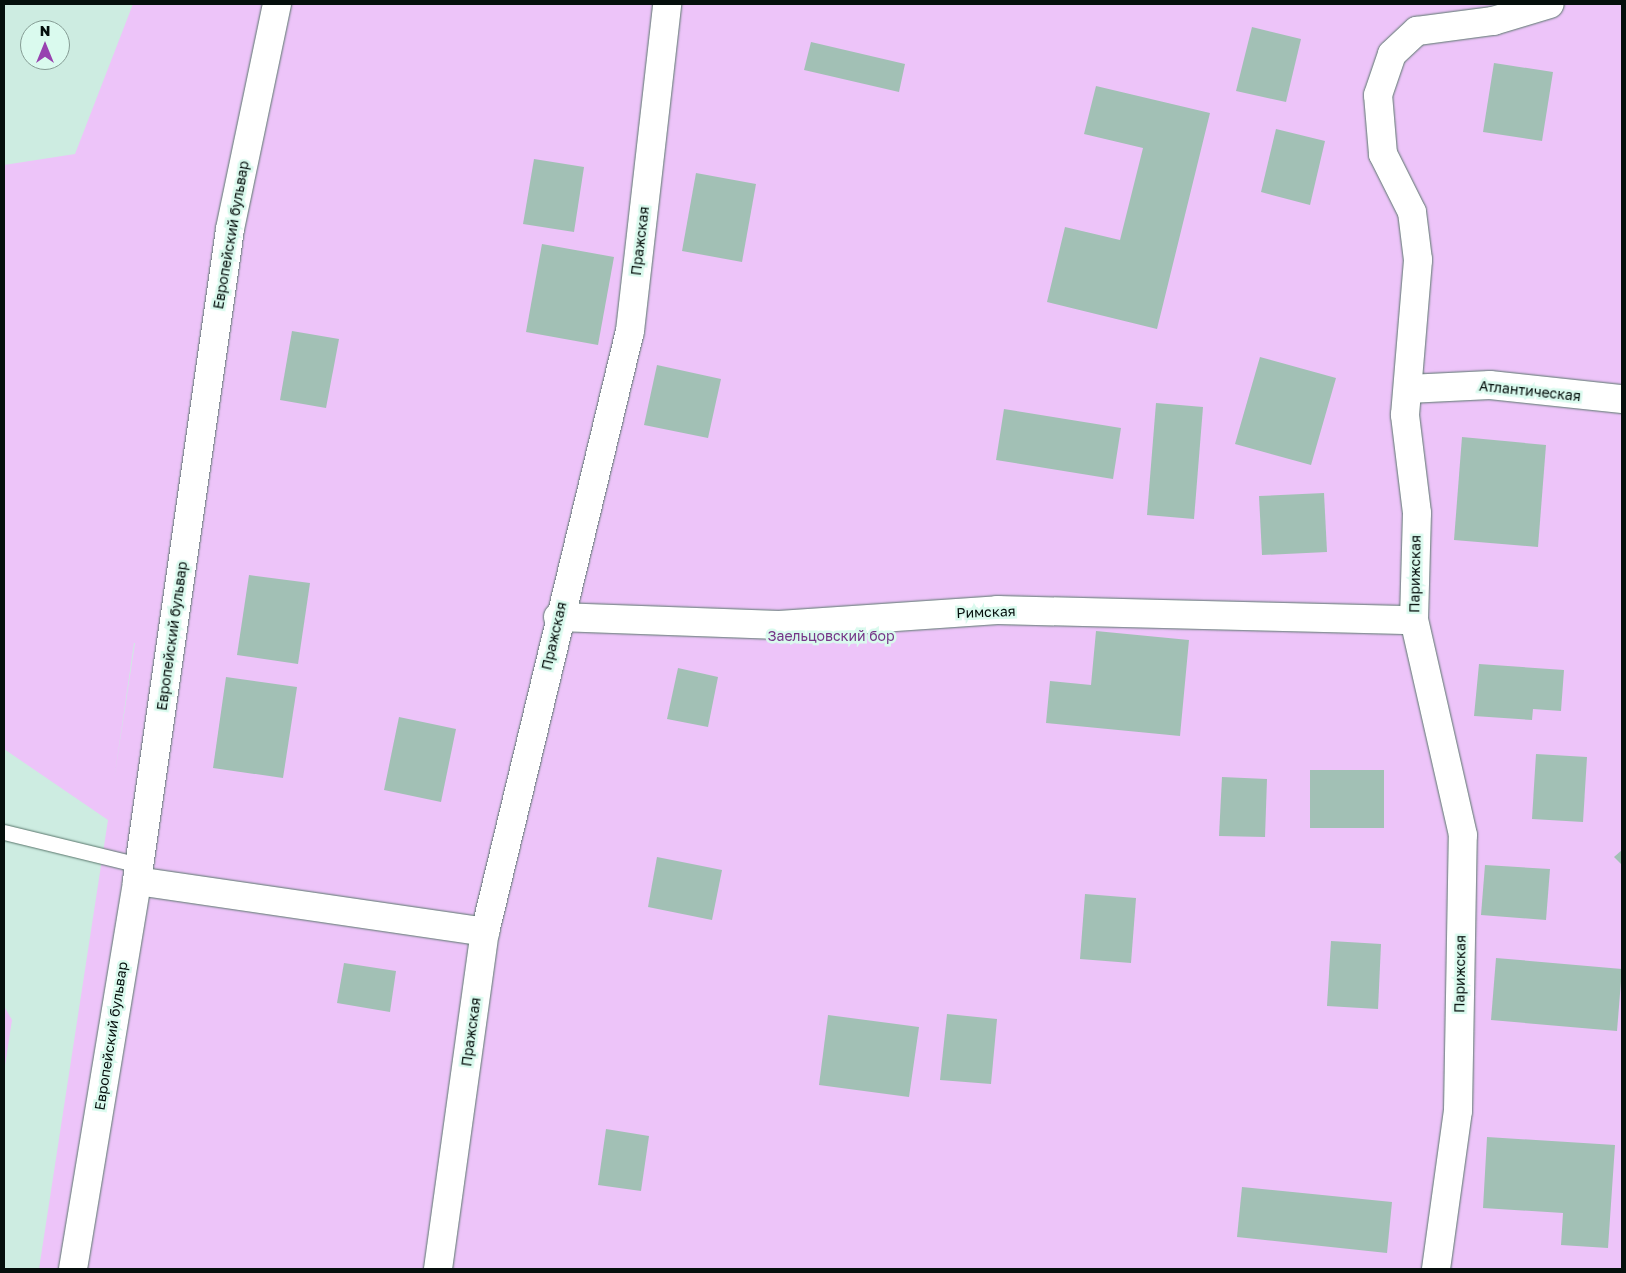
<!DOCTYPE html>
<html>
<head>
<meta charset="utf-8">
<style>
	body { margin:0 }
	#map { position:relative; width:1626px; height:1273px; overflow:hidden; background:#cdece1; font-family:"Golos Text",sans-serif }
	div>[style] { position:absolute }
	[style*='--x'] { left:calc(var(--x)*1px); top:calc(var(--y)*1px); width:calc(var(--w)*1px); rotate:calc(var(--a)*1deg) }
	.green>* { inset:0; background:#edc4f9 }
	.building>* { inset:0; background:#a2c0b5 }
	.roads { filter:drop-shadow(0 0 1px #59766c) drop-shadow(0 0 1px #59766c) }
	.service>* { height:15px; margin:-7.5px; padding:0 7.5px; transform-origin:7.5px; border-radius:7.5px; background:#fff }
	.minor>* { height:28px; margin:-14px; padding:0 14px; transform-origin:14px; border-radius:14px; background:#fff }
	span { translate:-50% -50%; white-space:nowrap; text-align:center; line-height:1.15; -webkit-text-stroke:5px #dafaee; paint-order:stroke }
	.street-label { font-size:14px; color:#050f0c }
	.park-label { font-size:14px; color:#753587 }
	.frame { position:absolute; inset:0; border:5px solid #050f0c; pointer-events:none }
	.north { position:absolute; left:20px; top:20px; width:50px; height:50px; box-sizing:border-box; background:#dafaee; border:1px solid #859c94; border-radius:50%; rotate:0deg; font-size:14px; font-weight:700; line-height:20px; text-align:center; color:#050f0c }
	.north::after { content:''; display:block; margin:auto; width:18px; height:22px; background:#9842b0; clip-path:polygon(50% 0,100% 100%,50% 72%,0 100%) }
</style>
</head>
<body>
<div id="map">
	<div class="green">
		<i style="clip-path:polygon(evenodd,133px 4px,1622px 4px,1622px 1269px,39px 1269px,108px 820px,4px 749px,4px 165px,75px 154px,133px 4px,134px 643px,135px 643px,114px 780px,134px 643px)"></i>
		<i style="clip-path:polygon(4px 1006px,12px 1020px,4px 1072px)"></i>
	</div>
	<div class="building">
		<i style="clip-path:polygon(1252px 27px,1301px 39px,1286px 102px,1236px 91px)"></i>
		<i style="clip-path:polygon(811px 42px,905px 64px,899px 92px,804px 70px)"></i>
		<i style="clip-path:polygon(1494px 63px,1553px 72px,1542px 141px,1483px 132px)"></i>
		<i style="clip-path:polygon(1096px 86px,1210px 113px,1157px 329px,1047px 302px,1065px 227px,1120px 240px,1143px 148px,1084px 134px)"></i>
		<i style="clip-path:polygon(1276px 129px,1325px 141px,1310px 205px,1261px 192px)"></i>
		<i style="clip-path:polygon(534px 159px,584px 167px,574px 232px,523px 224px)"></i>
		<i style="clip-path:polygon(696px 173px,756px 184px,742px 262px,682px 251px)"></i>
		<i style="clip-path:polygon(542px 244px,614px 257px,598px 345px,526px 332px)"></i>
		<i style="clip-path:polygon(292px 331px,339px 339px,326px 408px,280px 400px)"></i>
		<i style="clip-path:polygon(1260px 357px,1336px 378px,1311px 465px,1235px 444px)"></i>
		<i style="clip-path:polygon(657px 365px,721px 379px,708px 438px,644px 425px)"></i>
		<i style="clip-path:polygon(1156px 403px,1203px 407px,1194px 519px,1147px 515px)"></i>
		<i style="clip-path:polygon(1004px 409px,1121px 428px,1113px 479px,996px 460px)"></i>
		<i style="clip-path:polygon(1462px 437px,1546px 445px,1538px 547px,1454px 540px)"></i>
		<i style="clip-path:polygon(1324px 493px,1327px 552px,1262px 555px,1259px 496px)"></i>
		<i style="clip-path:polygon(249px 575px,310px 583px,298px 664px,237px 655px)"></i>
		<i style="clip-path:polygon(1096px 631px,1189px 640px,1180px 736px,1046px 723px,1050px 681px,1091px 685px)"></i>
		<i style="clip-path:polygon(1479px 664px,1564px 670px,1561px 711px,1533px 709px,1532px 720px,1474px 716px)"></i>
		<i style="clip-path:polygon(678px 668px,718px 677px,708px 727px,667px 719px)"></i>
		<i style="clip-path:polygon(226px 677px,297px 687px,283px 778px,213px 768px)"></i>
		<i style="clip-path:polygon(399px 717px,456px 729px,441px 802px,384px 790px)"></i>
		<i style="clip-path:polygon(1536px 754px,1587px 757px,1583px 822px,1532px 819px)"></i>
		<i style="clip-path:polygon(1310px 770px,1384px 770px,1384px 828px,1310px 828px)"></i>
		<i style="clip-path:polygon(1222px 777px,1267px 779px,1265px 837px,1219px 836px)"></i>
		<i style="clip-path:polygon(1622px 850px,1622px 865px,1614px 857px)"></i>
		<i style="clip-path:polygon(657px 857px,722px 870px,712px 920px,648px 907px)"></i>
		<i style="clip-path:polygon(1485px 865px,1550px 869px,1546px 920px,1481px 915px)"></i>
		<i style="clip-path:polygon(1085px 894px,1136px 898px,1131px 963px,1080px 959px)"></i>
		<i style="clip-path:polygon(1331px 941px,1381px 944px,1378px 1009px,1327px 1006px)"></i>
		<i style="clip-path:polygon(1496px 958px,1622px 969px,1617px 1031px,1491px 1020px)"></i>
		<i style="clip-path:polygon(344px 963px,396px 971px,390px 1012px,337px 1003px)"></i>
		<i style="clip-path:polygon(947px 1014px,997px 1019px,991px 1084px,940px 1080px)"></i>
		<i style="clip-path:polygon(828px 1015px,919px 1027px,909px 1097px,819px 1085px)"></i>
		<i style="clip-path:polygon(606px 1129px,649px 1136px,641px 1191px,598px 1185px)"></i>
		<i style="clip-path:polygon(1487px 1137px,1615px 1145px,1608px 1248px,1561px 1245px,1563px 1213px,1483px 1208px)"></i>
		<i style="clip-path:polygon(1242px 1187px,1392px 1202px,1387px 1253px,1237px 1237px)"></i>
	</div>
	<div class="roads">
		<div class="service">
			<i style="--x:4;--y:832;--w:139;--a:13.7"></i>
		</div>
		<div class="minor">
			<i style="--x:1408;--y:389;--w:82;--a:-2.8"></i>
			<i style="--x:1490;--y:385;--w:133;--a:6.1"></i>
			<i style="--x:558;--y:617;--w:221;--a:2.1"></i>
			<i style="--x:779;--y:625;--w:219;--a:-3.9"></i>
			<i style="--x:997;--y:610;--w:417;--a:1.4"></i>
			<i style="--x:137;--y:881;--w:352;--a:8.3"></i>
			<i style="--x:73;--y:1269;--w:393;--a:-80.6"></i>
			<i style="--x:137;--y:881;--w:659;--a:-81.88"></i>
			<i style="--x:230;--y:229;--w:230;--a:-78.2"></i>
			<i style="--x:438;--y:1269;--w:340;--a:-82.1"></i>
			<i style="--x:485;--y:932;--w:618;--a:-76.44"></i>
			<i style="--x:630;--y:331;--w:329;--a:-83.5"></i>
			<i style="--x:1436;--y:1269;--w:160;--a:-82.1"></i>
			<i style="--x:1458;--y:1111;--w:276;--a:-89"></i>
			<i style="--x:1463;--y:835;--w:221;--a:-102.8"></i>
			<i style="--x:1414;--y:620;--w:107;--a:-88.4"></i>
			<i style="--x:1417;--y:513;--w:99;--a:-97"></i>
			<i style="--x:1405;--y:415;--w:156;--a:-85.2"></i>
			<i style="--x:1418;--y:260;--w:48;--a:-97.1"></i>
			<i style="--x:1412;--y:212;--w:65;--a:-116.6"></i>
			<i style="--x:1383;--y:154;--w:59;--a:-94.8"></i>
			<i style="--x:1378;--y:95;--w:43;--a:-71.1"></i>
			<i style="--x:1392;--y:54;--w:34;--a:-43"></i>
			<i style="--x:1417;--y:31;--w:77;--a:-7.5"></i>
			<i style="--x:1493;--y:21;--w:59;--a:-16.6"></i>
		</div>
	</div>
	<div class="street-label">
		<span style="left:231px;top:235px;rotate:-80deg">Европейский бульвар</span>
		<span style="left:640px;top:241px;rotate:-83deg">Пражская</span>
		<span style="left:1530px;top:391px;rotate:6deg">Атлантическая</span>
		<span style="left:1415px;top:574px;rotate:-89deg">Парижская</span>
		<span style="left:986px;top:612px;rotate:-2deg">Римская</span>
		<span style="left:172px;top:636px;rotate:-82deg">Европейский бульвар</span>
		<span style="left:554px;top:636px;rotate:-77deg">Пражская</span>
		<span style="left:1460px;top:974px;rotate:-89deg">Парижская</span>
		<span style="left:471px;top:1032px;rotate:-82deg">Пражская</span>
		<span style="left:111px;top:1036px;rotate:-81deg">Европейский бульвар</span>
	</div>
	<div class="park-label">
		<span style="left:831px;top:636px">Заельцовский бор</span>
	</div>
	<div class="frame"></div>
	<div class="north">N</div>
</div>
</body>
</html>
